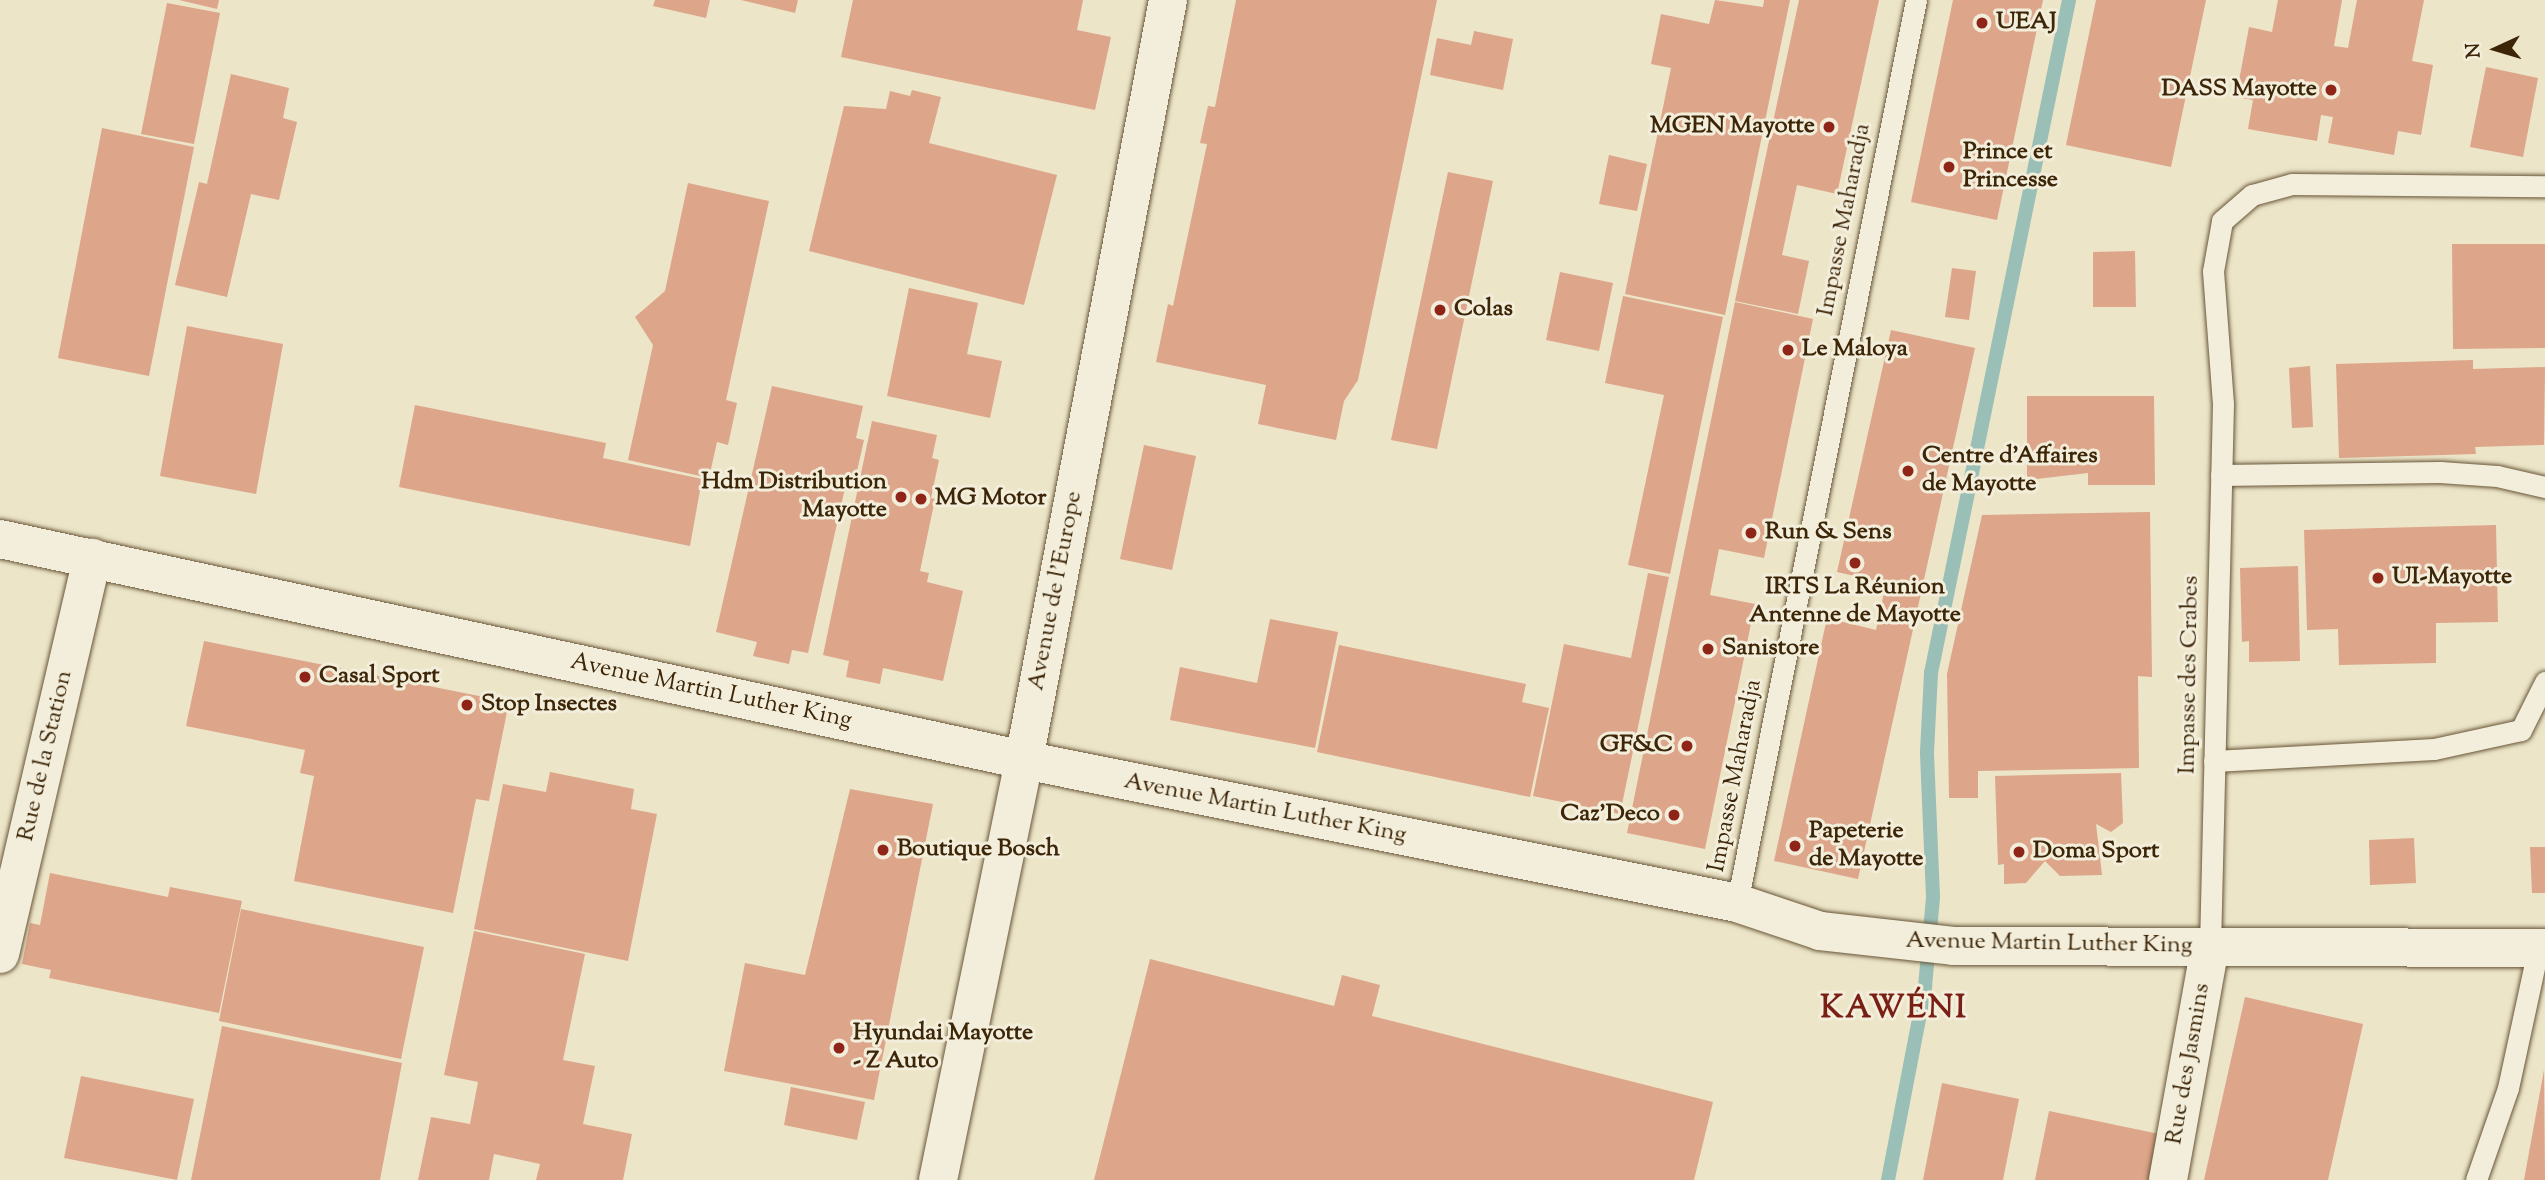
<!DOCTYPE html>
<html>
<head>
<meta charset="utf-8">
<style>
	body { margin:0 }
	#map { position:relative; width:2545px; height:1180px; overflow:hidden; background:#ece5c8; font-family:"Sorts Mill Goudy",serif }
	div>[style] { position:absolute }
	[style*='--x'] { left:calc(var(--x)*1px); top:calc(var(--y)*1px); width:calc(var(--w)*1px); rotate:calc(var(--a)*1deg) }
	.stream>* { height:14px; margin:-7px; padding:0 7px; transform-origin:7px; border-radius:7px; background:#99bfb7 }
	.building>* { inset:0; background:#dda58a }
	.roads { filter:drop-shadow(0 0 2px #695638) drop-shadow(0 0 2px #695638) }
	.lane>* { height:21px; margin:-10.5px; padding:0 10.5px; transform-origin:10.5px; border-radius:10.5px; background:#f3eedb }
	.street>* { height:38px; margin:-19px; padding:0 19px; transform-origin:19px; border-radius:19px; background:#f3eedb }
	.dots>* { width:19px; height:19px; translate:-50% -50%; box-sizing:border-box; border:4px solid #f3eedb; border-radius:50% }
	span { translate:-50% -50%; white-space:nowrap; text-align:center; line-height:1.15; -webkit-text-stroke:6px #f3eedb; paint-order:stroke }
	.poi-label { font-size:24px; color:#3d2608; font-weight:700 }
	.left { translate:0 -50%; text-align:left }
	.right { translate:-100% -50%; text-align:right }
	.street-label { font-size:24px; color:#3d2608 }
	.district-label { font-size:32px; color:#7a1f14; font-weight:700; letter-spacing:2px }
	.north { position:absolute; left:2461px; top:14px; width:70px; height:70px; -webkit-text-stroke:5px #f3eedb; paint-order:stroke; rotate:266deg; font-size:19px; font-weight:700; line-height:28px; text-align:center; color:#3d2608 }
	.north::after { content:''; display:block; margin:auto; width:24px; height:32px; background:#3d2608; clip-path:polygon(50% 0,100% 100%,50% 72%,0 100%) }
</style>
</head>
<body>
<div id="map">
	<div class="stream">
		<i style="--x:1888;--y:1180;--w:197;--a:-79.1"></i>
		<i style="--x:1925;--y:987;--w:90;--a:-84.9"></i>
		<i style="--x:1933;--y:897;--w:145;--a:-92.4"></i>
		<i style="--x:1927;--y:752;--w:79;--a:-87.1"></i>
		<i style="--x:1931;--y:673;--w:687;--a:-78.41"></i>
	</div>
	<div class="building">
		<i style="clip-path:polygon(179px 0,219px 0,217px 9px)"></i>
		<i style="clip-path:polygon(655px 0,710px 0,706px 18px,653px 6px)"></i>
		<i style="clip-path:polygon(741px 0,798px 0,795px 13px)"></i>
		<i style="clip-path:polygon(853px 0,1083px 0,1077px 30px,1111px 37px,1095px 110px,841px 57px)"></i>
		<i style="clip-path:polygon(1236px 0,1437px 0,1358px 380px,1344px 401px,1336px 440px,1258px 424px,1266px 385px,1156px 362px,1168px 304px,1173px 306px,1207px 144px,1200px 143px,1208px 106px,1215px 107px)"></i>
		<i style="clip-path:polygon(1715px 0,1763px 7px,1764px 0,1790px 0,1725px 315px,1625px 294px,1671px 68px,1651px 64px,1661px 14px,1709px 24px)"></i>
		<i style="clip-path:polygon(1799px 0,1879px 0,1837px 194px,1797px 185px,1782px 255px,1809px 261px,1798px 314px,1735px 301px)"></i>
		<i style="clip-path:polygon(1953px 0,2043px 0,1997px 220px,1911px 202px)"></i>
		<i style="clip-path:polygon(2096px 0,2206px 0,2171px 167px,2066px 145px)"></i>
		<i style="clip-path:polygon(2278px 0,2342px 0,2334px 46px,2348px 48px,2357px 0,2424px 0,2412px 61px,2433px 65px,2421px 135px,2398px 131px,2394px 155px,2328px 143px,2333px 117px,2321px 115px,2317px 141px,2248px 129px,2253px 100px,2236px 97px,2249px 27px,2272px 32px)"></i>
		<i style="clip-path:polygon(167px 3px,220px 13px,194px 144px,141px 134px)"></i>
		<i style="clip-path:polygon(1474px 31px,1513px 39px,1503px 90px,1430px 75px,1437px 38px,1471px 45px)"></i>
		<i style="clip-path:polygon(2486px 67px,2538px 78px,2523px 157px,2470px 147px)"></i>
		<i style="clip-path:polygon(231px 74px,289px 88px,283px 118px,297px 122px,279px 200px,251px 194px,227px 297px,175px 285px,199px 182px,207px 184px)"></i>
		<i style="clip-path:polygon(912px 90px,941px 97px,929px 143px,1057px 175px,1024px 305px,809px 251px,844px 106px,886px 109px,890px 91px,910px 96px)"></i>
		<i style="clip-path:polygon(102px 128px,194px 147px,149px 376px,58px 358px)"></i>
		<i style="clip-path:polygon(1609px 155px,1647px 164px,1637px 211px,1599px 204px)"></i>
		<i style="clip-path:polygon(1448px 172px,1493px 181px,1437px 449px,1391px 440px)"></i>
		<i style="clip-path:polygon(688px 183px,769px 201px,726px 400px,737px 403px,728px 445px,717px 442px,709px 478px,628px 460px,653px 345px,635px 317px,665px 291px)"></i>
		<i style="clip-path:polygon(2452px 244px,2545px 244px,2545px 348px,2453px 349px)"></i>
		<i style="clip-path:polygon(2135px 251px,2136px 307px,2093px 307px,2093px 252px)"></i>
		<i style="clip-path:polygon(1952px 268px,1976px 271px,1969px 320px,1945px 317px)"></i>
		<i style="clip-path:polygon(1560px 272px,1613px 283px,1599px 351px,1546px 340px)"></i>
		<i style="clip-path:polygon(909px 288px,978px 303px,967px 354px,1002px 361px,990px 418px,887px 396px)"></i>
		<i style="clip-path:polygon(1623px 296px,1723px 317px,1670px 574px,1628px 565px,1664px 395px,1605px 383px)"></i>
		<i style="clip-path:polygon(1735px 302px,1813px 319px,1764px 558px,1719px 549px,1710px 595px,1755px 604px,1705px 849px,1627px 833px)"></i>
		<i style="clip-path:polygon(187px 326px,283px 344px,256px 494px,160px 476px)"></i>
		<i style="clip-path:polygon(1891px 330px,1975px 348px,1858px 879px,1774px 861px,1827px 618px,1876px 630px,1886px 583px,1837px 572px)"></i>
		<i style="clip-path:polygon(2473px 360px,2473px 369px,2545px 367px,2544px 445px,2475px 447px,2476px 454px,2339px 458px,2336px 364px)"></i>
		<i style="clip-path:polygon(2310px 366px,2313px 427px,2292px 428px,2289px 368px)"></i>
		<i style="clip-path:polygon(772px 386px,863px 406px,856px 438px,864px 440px,853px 489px,845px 488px,808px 653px,792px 650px,789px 664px,753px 656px,757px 642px,716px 632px)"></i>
		<i style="clip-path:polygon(2027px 396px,2154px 396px,2155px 485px,2088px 485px,2088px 473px,2027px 480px)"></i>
		<i style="clip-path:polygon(415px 405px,606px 443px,603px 458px,702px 479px,690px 546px,399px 487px)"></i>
		<i style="clip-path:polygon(872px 421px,937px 435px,932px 458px,939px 460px,931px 498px,935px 499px,920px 571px,929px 573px,927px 582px,963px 591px,943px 681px,883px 668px,880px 684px,846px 677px,849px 661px,823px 655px)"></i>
		<i style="clip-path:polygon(1144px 445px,1196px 456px,1172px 570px,1120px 559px)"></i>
		<i style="clip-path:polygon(2150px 512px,2152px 677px,2138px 676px,2139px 768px,1978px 771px,1978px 798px,1949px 798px,1947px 674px,1982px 515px)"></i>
		<i style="clip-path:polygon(2496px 525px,2498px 622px,2436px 623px,2436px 663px,2339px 665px,2338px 629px,2307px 630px,2304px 530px)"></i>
		<i style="clip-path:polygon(2298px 566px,2300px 661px,2249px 662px,2249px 641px,2242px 642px,2240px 568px)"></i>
		<i style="clip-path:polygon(1648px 573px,1669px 577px,1620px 814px,1533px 796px,1564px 644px,1631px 658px)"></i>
		<i style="clip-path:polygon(1270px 619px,1338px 632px,1315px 748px,1170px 720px,1180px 667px,1257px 683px)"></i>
		<i style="clip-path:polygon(204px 641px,509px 702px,489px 801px,476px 799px,453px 913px,294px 881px,314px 776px,300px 773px,305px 750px,186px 726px)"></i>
		<i style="clip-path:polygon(1339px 645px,1526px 684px,1522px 702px,1549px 708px,1530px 797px,1317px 752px)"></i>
		<i style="clip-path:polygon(550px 772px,634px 789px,631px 809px,657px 814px,628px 961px,474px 929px,503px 784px,546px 792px)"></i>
		<i style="clip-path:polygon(2121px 773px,2123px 823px,2111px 832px,2096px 824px,2102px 875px,2060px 876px,2045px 861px,2026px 883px,2004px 884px,2004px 864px,1998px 865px,1995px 776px)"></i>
		<i style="clip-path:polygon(850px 789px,933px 804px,874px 1100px,724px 1071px,745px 963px,805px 975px)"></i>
		<i style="clip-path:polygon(2414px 838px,2416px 883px,2370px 885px,2369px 840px)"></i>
		<i style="clip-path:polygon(2530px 847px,2545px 847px,2545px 893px,2532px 893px)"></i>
		<i style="clip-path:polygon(50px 873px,168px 897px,170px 887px,242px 901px,219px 1013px,49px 978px,51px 970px,22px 964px,30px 923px,40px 925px)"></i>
		<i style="clip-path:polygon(241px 909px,424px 947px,401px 1059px,219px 1021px)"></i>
		<i style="clip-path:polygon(474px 931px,585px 954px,563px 1060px,595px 1066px,583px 1124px,632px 1134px,623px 1180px,536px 1180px,540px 1164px,494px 1154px,489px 1180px,418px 1180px,431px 1117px,470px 1124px,478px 1082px,444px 1075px)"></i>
		<i style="clip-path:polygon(1150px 959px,1334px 1006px,1342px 975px,1380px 985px,1372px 1016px,1713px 1102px,1694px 1180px,1094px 1180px)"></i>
		<i style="clip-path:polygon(2245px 997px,2363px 1024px,2328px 1180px,2204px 1180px)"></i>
		<i style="clip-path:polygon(222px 1026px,402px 1063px,380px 1180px,191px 1180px)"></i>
		<i style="clip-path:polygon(2544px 1070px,2545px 1180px,2524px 1180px)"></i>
		<i style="clip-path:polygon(81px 1076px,194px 1099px,177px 1180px,64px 1158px)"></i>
		<i style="clip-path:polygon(1942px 1083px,2019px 1099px,2003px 1180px,1923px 1180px)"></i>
		<i style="clip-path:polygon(791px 1087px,865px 1102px,857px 1140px,784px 1125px)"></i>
		<i style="clip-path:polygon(2049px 1111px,2159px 1134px,2150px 1180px,2035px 1180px)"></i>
	</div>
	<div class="roads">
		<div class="lane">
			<i style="--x:2221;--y:475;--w:219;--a:-0.8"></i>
			<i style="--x:2440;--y:472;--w:57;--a:4"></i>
			<i style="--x:2497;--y:476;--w:49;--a:12.9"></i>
			<i style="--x:2214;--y:761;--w:220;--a:-3.1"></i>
			<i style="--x:2434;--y:749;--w:89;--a:-12.3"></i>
			<i style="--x:2521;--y:730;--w:54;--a:-63.4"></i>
			<i style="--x:1737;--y:903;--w:921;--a:-78.79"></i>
			<i style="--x:2210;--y:947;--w:543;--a:-88.63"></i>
			<i style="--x:2223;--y:404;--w:133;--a:-94.3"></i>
			<i style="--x:2213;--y:271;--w:51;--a:-79.8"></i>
			<i style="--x:2222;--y:221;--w:40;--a:-41"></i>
			<i style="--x:2252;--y:195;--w:41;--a:-15.4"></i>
			<i style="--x:2292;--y:184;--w:253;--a:0.5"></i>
			<i style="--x:2476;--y:1180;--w:97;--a:-70.8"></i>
			<i style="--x:2508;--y:1088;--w:142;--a:-77.8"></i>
		</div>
		<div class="street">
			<i style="--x:0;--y:539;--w:1048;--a:12.18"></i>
			<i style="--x:1024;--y:760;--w:727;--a:11.34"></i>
			<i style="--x:1737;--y:903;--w:88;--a:18.6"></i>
			<i style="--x:1820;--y:931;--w:134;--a:6.4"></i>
			<i style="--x:1953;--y:946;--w:592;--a:0.19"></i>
			<i style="--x:0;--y:954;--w:407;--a:-76.9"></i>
			<i style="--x:938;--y:1180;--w:429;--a:-78.4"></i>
			<i style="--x:1024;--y:760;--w:774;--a:-79.27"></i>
			<i style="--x:2168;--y:1180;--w:237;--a:-79.8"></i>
		</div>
	</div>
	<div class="dots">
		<i style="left:1982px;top:23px;background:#8f2418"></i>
		<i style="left:2331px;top:90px;background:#8f2418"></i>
		<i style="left:1829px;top:127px;background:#8f2418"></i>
		<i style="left:1949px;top:167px;background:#8f2418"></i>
		<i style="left:1440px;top:310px;background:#8f2418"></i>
		<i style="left:1788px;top:350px;background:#8f2418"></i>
		<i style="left:1908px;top:471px;background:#8f2418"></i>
		<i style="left:901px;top:497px;background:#8f2418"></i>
		<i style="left:921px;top:499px;background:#8f2418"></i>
		<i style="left:1751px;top:533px;background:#8f2418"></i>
		<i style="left:1855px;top:563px;background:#8f2418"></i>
		<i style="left:2378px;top:578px;background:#8f2418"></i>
		<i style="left:1708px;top:649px;background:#8f2418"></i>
		<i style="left:305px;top:677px;background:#8f2418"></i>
		<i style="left:467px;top:705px;background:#8f2418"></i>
		<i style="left:1687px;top:746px;background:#8f2418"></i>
		<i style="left:1674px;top:815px;background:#8f2418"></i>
		<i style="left:1795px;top:846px;background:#8f2418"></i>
		<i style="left:883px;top:850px;background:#8f2418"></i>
		<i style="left:2019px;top:852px;background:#8f2418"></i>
		<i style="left:839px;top:1048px;background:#8f2418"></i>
	</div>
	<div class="poi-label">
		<span class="left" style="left:1996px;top:23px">UEAJ</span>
		<span class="right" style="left:2317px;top:90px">DASS Mayotte</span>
		<span class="right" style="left:1815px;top:127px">MGEN Mayotte</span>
		<span class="left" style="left:1963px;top:167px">Prince et<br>Princesse</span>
		<span class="left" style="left:1454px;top:310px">Colas</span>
		<span class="left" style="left:1802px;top:350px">Le Maloya</span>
		<span class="left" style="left:1922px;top:471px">Centre d'Affaires<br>de Mayotte</span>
		<span class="right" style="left:887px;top:497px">Hdm Distribution<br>Mayotte</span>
		<span class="left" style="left:935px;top:499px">MG Motor</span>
		<span class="left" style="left:1765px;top:533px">Run &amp; Sens</span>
		<span class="left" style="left:2392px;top:578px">UI-Mayotte</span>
		<span style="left:1855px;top:602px">IRTS La Réunion<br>Antenne de Mayotte</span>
		<span class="left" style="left:1722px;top:649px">Sanistore</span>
		<span class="left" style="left:319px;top:677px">Casal Sport</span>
		<span class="left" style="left:481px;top:705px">Stop Insectes</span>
		<span class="right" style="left:1673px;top:746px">GF&amp;C</span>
		<span class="right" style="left:1660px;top:815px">Caz'Deco</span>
		<span class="left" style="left:1809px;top:846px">Papeterie<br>de Mayotte</span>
		<span class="left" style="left:897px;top:850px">Boutique Bosch</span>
		<span class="left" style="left:2033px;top:852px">Doma Sport</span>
		<span class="left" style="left:853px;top:1048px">Hyundai Mayotte<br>- Z Auto</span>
	</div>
	<div class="street-label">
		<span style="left:1845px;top:220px;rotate:-79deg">Impasse Maharadja</span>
		<span style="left:1056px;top:591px;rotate:-79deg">Avenue de l’Europe</span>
		<span style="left:2190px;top:675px;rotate:-89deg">Impasse des Crabes</span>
		<span style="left:711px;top:692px;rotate:12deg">Avenue Martin Luther King</span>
		<span style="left:46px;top:756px;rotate:-77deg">Rue de la Station</span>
		<span style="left:1736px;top:776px;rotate:-79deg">Impasse Maharadja</span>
		<span style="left:1265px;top:809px;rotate:11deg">Avenue Martin Luther King</span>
		<span style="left:2049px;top:944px;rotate:1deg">Avenue Martin Luther King</span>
		<span style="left:2189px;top:1064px;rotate:-80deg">Rue des Jasmins</span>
	</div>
	<div class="district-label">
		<span style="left:1894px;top:1009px">KAWÉNI</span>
	</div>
	<div class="north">N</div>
</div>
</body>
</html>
